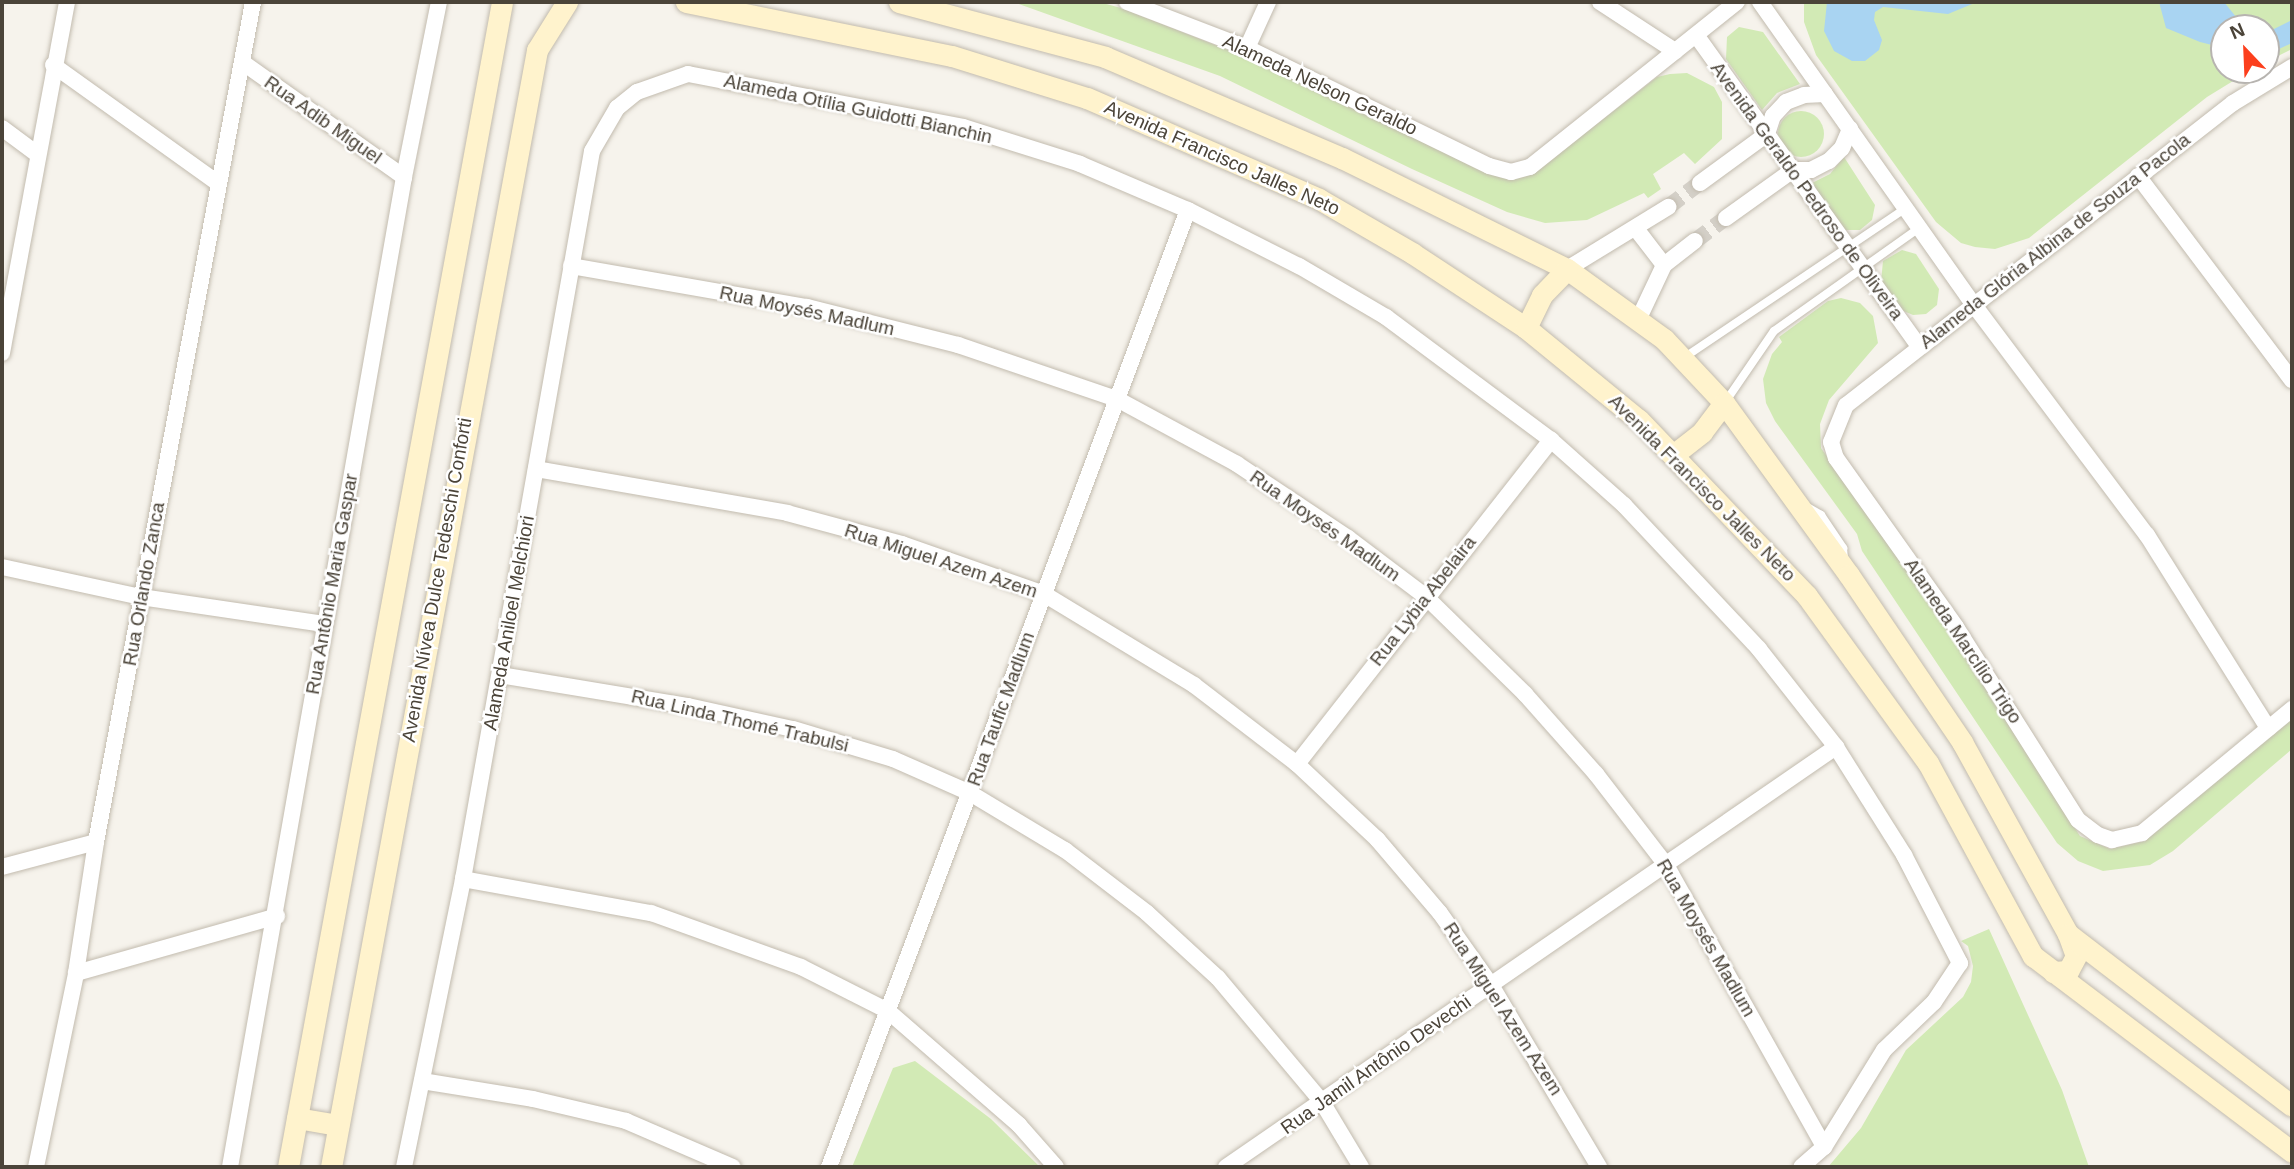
<!DOCTYPE html>
<html>
<head>
<meta charset="utf-8">
<style>
	body { margin:0 }
	#map { position:relative; width:2294px; height:1169px; overflow:hidden; background:#f6f3ec; font-family:Helvetica,sans-serif }
	div>[style] { position:absolute }
	[style*='--x'] { left:calc(var(--x)*1px); top:calc(var(--y)*1px); width:calc(var(--w)*1px); rotate:calc(var(--a)*1deg) }
	.green>* { inset:0; background:#d2eab5 }
	.round { border-radius:50% }
	.water>* { inset:0; background:#a9d4f2 }
	.street-tunnel>* { height:16px; margin-top:-8px; transform-origin:0; background:repeating-linear-gradient(90deg,#d4d0c8 0 16px,transparent 0 24px) }
	.roads { filter:drop-shadow(0 0 2px #c2bbae) drop-shadow(0 0 2px #c2bbae) }
	.lane>* { height:8px; margin:-4px; padding:0 4px; transform-origin:4px; border-radius:4px; background:#fff }
	.street>* { height:16px; margin:-8px; padding:0 8px; transform-origin:8px; border-radius:8px; background:#fff }
	.secondary>* { height:21px; margin:-10.5px; padding:0 10.5px; transform-origin:10.5px; border-radius:10.5px; background:#fff3cd }
	span { translate:-50% -50%; white-space:nowrap; text-align:center; line-height:1.15; -webkit-text-stroke:5px #fff; paint-order:stroke }
	.street-label { font-size:19px; color:#4b4439 }
	.frame { position:absolute; inset:0; border:4px solid #4b4439; pointer-events:none }
	.north { position:absolute; left:2210px; top:14px; width:70px; height:70px; box-sizing:border-box; background:#fff; border:2px solid #b7b4b0; border-radius:50%; rotate:337deg; font-size:19px; font-weight:700; line-height:28px; text-align:center; color:#4b4439 }
	.north::after { content:''; display:block; margin:auto; width:24px; height:32px; background:#fc3f1d; clip-path:polygon(50% 0,100% 100%,50% 72%,0 100%) }
</style>
</head>
<body>
<div id="map">
	<div class="green">
		<i style="clip-path:polygon(1013px 2px,1099px 2px,1121px 8px,1243px 56px,1486px 172px,1534px 173px,1657px 77px,1670px 74px,1687px 73px,1714px 87px,1722px 102px,1722px 139px,1695px 164px,1684px 153px,1653px 174px,1661px 189px,1648px 198px,1644px 193px,1587px 220px,1545px 223px,1507px 212px,1412px 169px,1220px 76px)"></i>
		<i style="clip-path:polygon(1804px 2px,2292px 2px,2292px 49px,2266px 62px,2266px 28px,2224px 28px,2224px 70px,2251px 70px,2207px 97px,2029px 238px,1995px 249px,1975px 247px,1961px 243px,1936px 222px,1816px 55px,1804px 22px)"></i>
		<i style="clip-path:polygon(1739px 27px,1763px 32px,1800px 84px,1777px 93px,1762px 110px,1726px 59px,1727px 37px)"></i>
		<i class="round" style="left:1778px;top:111px;width:46px;height:46px"></i>
		<i style="clip-path:polygon(1844px 157px,1875px 205px,1872px 220px,1860px 230px,1845px 230px,1808px 185px,1830px 174px)"></i>
		<i style="clip-path:polygon(1902px 250px,1916px 254px,1939px 289px,1937px 305px,1926px 314px,1913px 315px,1901px 310px,1881px 282px,1883px 261px)"></i>
		<i style="clip-path:polygon(1841px 298px,1860px 303px,1873px 316px,1878px 343px,1829px 400px,1820px 424px,1821px 448px,1949px 632px,2080px 836px,2110px 849px,2145px 841px,2292px 719px,2292px 749px,2173px 851px,2150px 865px,2103px 871px,2078px 861px,2057px 843px,1862px 551px,1857px 534px,1775px 421px,1766px 403px,1763px 379px,1772px 354px,1782px 342px,1779px 337px,1828px 301px)"></i>
		<i style="clip-path:polygon(1989px 929px,2062px 1090px,2089px 1167px,1828px 1167px,1861px 1128px,1906px 1050px,1963px 997px,1971px 982px,1973px 966px,1968px 946px,1961px 941px)"></i>
		<i style="clip-path:polygon(915px 1061px,991px 1119px,1040px 1167px,852px 1167px,893px 1068px)"></i>
	</div>
	<div class="water">
		<i style="clip-path:polygon(1827px 2px,1977px 2px,1948px 14px,1883px 7px,1875px 12px,1874px 20px,1882px 40px,1879px 50px,1865px 61px,1852px 61px,1834px 51px,1824px 31px)"></i>
		<i style="clip-path:polygon(2159px 2px,2224px 2px,2245px 28px,2224px 28px,2224px 48px,2200px 42px,2166px 28px)"></i>
		<i style="clip-path:polygon(2292px 20px,2292px 43px,2266px 55px,2266px 33px)"></i>
	</div>
	<div class="street-tunnel">
		<i style="--x:1668;--y:207;--w:40;--a:-37"></i>
		<i style="--x:1695;--y:241;--w:39;--a:-37"></i>
	</div>
	<div class="roads">
		<div class="lane">
			<i style="--x:1685;--y:357;--w:267;--a:-34"></i>
			<i style="--x:1726;--y:401;--w:85;--a:-55.6"></i>
			<i style="--x:1774;--y:331;--w:178;--a:-35.4"></i>
			<i style="--x:1809;--y:508;--w:14;--a:30"></i>
			<i style="--x:1821;--y:515;--w:40;--a:56"></i>
			<i style="--x:1843;--y:548;--w:11;--a:85"></i>
		</div>
		<div class="street">
			<i style="--x:1127;--y:2;--w:129;--a:21"></i>
			<i style="--x:1247;--y:48;--w:269;--a:26"></i>
			<i style="--x:1489;--y:166;--w:23;--a:15"></i>
			<i style="--x:1511;--y:172;--w:20;--a:-15"></i>
			<i style="--x:1530;--y:167;--w:265;--a:-38.6"></i>
			<i style="--x:1600;--y:2;--w:90;--a:33.2"></i>
			<i style="--x:1760;--y:2;--w:371;--a:54.8"></i>
			<i style="--x:1974;--y:305;--w:288;--a:53.1"></i>
			<i style="--x:2147;--y:535;--w:228;--a:57.9"></i>
			<i style="--x:1696;--y:35;--w:383;--a:54.4"></i>
			<i style="--x:1247;--y:48;--w:51;--a:-65.5"></i>
			<i style="--x:242;--y:62;--w:199;--a:35.4"></i>
			<i style="--x:53;--y:65;--w:203;--a:35.6"></i>
			<i style="--x:2292;--y:67;--w:69;--a:148.6"></i>
			<i style="--x:2233;--y:103;--w:491;--a:142"></i>
			<i style="--x:1846;--y:405;--w:40;--a:112"></i>
			<i style="--x:1831;--y:442;--w:17;--a:73"></i>
			<i style="--x:1836;--y:458;--w:207;--a:54.6"></i>
			<i style="--x:1956;--y:627;--w:228;--a:57.7"></i>
			<i style="--x:2078;--y:820;--w:25;--a:37"></i>
			<i style="--x:2098;--y:835;--w:15;--a:20"></i>
			<i style="--x:2112;--y:840;--w:31;--a:-13"></i>
			<i style="--x:2142;--y:833;--w:195;--a:-39.6"></i>
			<i style="--x:2;--y:128;--w:44;--a:36.6"></i>
			<i style="--x:2138;--y:176;--w:256;--a:53"></i>
			<i style="--x:1700;--y:183;--w:83;--a:-36.2"></i>
			<i style="--x:1767;--y:134;--w:19;--a:-72"></i>
			<i style="--x:1773;--y:116;--w:19;--a:-47"></i>
			<i style="--x:1786;--y:102;--w:19;--a:-21"></i>
			<i style="--x:1804;--y:95;--w:21;--a:-3"></i>
			<i style="--x:1726;--y:218;--w:82;--a:-35.6"></i>
			<i style="--x:1793;--y:170;--w:18;--a:0"></i>
			<i style="--x:1811;--y:170;--w:20;--a:-27"></i>
			<i style="--x:1829;--y:161;--w:18;--a:-45"></i>
			<i style="--x:1842;--y:148;--w:21;--a:-67"></i>
			<i style="--x:1637;--y:230;--w:44;--a:52.4"></i>
			<i style="--x:571;--y:266;--w:240;--a:9.9"></i>
			<i style="--x:807;--y:307;--w:156;--a:14.1"></i>
			<i style="--x:958;--y:345;--w:168;--a:18.8"></i>
			<i style="--x:1117;--y:399;--w:136;--a:28.4"></i>
			<i style="--x:1237;--y:464;--w:133;--a:33.7"></i>
			<i style="--x:1348;--y:538;--w:96;--a:37"></i>
			<i style="--x:1425;--y:596;--w:140;--a:44.4"></i>
			<i style="--x:1525;--y:694;--w:107;--a:48.4"></i>
			<i style="--x:1596;--y:774;--w:115;--a:52.4"></i>
			<i style="--x:1666;--y:865;--w:323;--a:60.7"></i>
			<i style="--x:1567;--y:269;--w:119;--a:-31.5"></i>
			<i style="--x:1639;--y:318;--w:59;--a:-64.7"></i>
			<i style="--x:1664;--y:265;--w:39;--a:-38"></i>
			<i style="--x:2;--y:353;--w:357;--a:-79.5"></i>
			<i style="--x:536;--y:469;--w:255;--a:9.9"></i>
			<i style="--x:787;--y:513;--w:119;--a:15.1"></i>
			<i style="--x:902;--y:544;--w:151;--a:19.4"></i>
			<i style="--x:1044;--y:594;--w:175;--a:31.2"></i>
			<i style="--x:1194;--y:685;--w:130;--a:37.5"></i>
			<i style="--x:1297;--y:764;--w:110;--a:43.2"></i>
			<i style="--x:1377;--y:839;--w:97;--a:49.6"></i>
			<i style="--x:1440;--y:913;--w:88;--a:54.7"></i>
			<i style="--x:1491;--y:985;--w:212;--a:59.3"></i>
			<i style="--x:2;--y:567;--w:142;--a:12.2"></i>
			<i style="--x:141;--y:597;--w:185;--a:8.4"></i>
			<i style="--x:500;--y:675;--w:191;--a:9.4"></i>
			<i style="--x:688;--y:706;--w:107;--a:12.4"></i>
			<i style="--x:793;--y:729;--w:104;--a:16.7"></i>
			<i style="--x:893;--y:759;--w:84;--a:23.8"></i>
			<i style="--x:970;--y:793;--w:111;--a:31"></i>
			<i style="--x:1065;--y:850;--w:103;--a:37.5"></i>
			<i style="--x:1147;--y:913;--w:96;--a:42.5"></i>
			<i style="--x:1218;--y:978;--w:162;--a:50"></i>
			<i style="--x:1322;--y:1102;--w:76;--a:59"></i>
			<i style="--x:1297;--y:764;--w:412;--a:-51.9"></i>
			<i style="--x:2;--y:867;--w:97;--a:-14.9"></i>
			<i style="--x:463;--y:879;--w:191;--a:10.3"></i>
			<i style="--x:651;--y:913;--w:159;--a:19.8"></i>
			<i style="--x:801;--y:967;--w:97;--a:26.8"></i>
			<i style="--x:888;--y:1011;--w:174;--a:41"></i>
			<i style="--x:1019;--y:1125;--w:56;--a:48.6"></i>
			<i style="--x:76;--y:973;--w:209;--a:-15.8"></i>
			<i style="--x:422;--y:1081;--w:112;--a:9.2"></i>
			<i style="--x:533;--y:1099;--w:96;--a:13.3"></i>
			<i style="--x:626;--y:1121;--w:116;--a:23.3"></i>
			<i style="--x:36;--y:1167;--w:198;--a:-78.3"></i>
			<i style="--x:76;--y:973;--w:133;--a:-81.3"></i>
			<i style="--x:96;--y:842;--w:855;--a:-79.41"></i>
			<i style="--x:230;--y:1167;--w:1005;--a:-80.03"></i>
			<i style="--x:404;--y:177;--w:178;--a:-78.7"></i>
			<i style="--x:404;--y:1167;--w:294;--a:-78.4"></i>
			<i style="--x:463;--y:879;--w:739;--a:-79.95"></i>
			<i style="--x:592;--y:151;--w:50;--a:-59.8"></i>
			<i style="--x:617;--y:108;--w:26;--a:-39"></i>
			<i style="--x:637;--y:92;--w:54;--a:-19.4"></i>
			<i style="--x:688;--y:74;--w:280;--a:10.9"></i>
			<i style="--x:963;--y:127;--w:123;--a:17.5"></i>
			<i style="--x:1080;--y:164;--w:117;--a:23.1"></i>
			<i style="--x:1188;--y:210;--w:124;--a:26.8"></i>
			<i style="--x:1299;--y:266;--w:101;--a:30.4"></i>
			<i style="--x:1386;--y:317;--w:206;--a:36.7"></i>
			<i style="--x:1551;--y:440;--w:98;--a:41.7"></i>
			<i style="--x:1624;--y:505;--w:197;--a:46.8"></i>
			<i style="--x:1759;--y:649;--w:125;--a:51.8"></i>
			<i style="--x:1836;--y:747;--w:128;--a:57.8"></i>
			<i style="--x:1904;--y:855;--w:122;--a:62.6"></i>
			<i style="--x:1960;--y:963;--w:47;--a:123.7"></i>
			<i style="--x:1934;--y:1002;--w:69;--a:136.2"></i>
			<i style="--x:1884;--y:1050;--w:114;--a:121.7"></i>
			<i style="--x:1824;--y:1147;--w:30;--a:139"></i>
			<i style="--x:829;--y:1167;--w:1022;--a:-69.44"></i>
			<i style="--x:1226;--y:1167;--w:741;--a:-34.55"></i>
		</div>
		<div class="secondary">
			<i style="--x:686;--y:2;--w:271;--a:11.5"></i>
			<i style="--x:952;--y:56;--w:141;--a:17.3"></i>
			<i style="--x:1087;--y:98;--w:253;--a:23.5"></i>
			<i style="--x:1319;--y:199;--w:108;--a:30.1"></i>
			<i style="--x:1412;--y:253;--w:136;--a:33.3"></i>
			<i style="--x:1526;--y:328;--w:146;--a:39.2"></i>
			<i style="--x:1639;--y:420;--w:243;--a:46.3"></i>
			<i style="--x:1807;--y:596;--w:206;--a:54.1"></i>
			<i style="--x:1928;--y:763;--w:220;--a:61.5"></i>
			<i style="--x:2033;--y:956;--w:325;--a:37.1"></i>
			<i style="--x:899;--y:2;--w:213;--a:14.9"></i>
			<i style="--x:1105;--y:57;--w:258;--a:23.1"></i>
			<i style="--x:1342;--y:158;--w:251;--a:26.3"></i>
			<i style="--x:1567;--y:269;--w:120;--a:35.8"></i>
			<i style="--x:1664;--y:339;--w:88;--a:46.8"></i>
			<i style="--x:1724;--y:403;--w:213;--a:54"></i>
			<i style="--x:1849;--y:575;--w:202;--a:55.9"></i>
			<i style="--x:1962;--y:742;--w:219;--a:61.1"></i>
			<i style="--x:2068;--y:934;--w:23;--a:70"></i>
			<i style="--x:2076;--y:956;--w:17;--a:118"></i>
			<i style="--x:2068;--y:971;--w:15;--a:176"></i>
			<i style="--x:1526;--y:328;--w:37;--a:-64"></i>
			<i style="--x:1542;--y:295;--w:36;--a:-46"></i>
			<i style="--x:1673;--y:455;--w:37;--a:-38"></i>
			<i style="--x:1702;--y:432;--w:36;--a:-53"></i>
			<i style="--x:2068;--y:934;--w:282;--a:37.5"></i>
			<i style="--x:297;--y:1118;--w:42;--a:9.7"></i>
			<i style="--x:288;--y:1167;--w:1184;--a:-79.59"></i>
			<i style="--x:331;--y:1167;--w:1136;--a:-79.55"></i>
			<i style="--x:537;--y:50;--w:57;--a:-58"></i>
		</div>
	</div>
	<div class="street-label">
		<span style="left:1320px;top:85px;rotate:25deg">Alameda Nelson Geraldo</span>
		<span style="left:858px;top:109px;rotate:12deg">Alameda Otília Guidotti Bianchin</span>
		<span style="left:323px;top:120px;rotate:35deg">Rua Adib Miguel</span>
		<span style="left:1222px;top:158px;rotate:24deg">Avenida Francisco Jalles Neto</span>
		<span style="left:1807px;top:191px;rotate:54deg">Avenida Geraldo Pedroso de Oliveira</span>
		<span style="left:2055px;top:241px;rotate:-38deg">Alameda Glória Albina de Souza Pacola</span>
		<span style="left:807px;top:311px;rotate:12deg">Rua Moysés Madlum</span>
		<span style="left:1702px;top:488px;rotate:45deg">Avenida Francisco Jalles Neto</span>
		<span style="left:1325px;top:526px;rotate:35deg">Rua Moysés Madlum</span>
		<span style="left:941px;top:561px;rotate:18deg">Rua Miguel Azem Azem</span>
		<span style="left:437px;top:580px;rotate:-80deg">Avenida Nívea Dulce Tedeschi Conforti</span>
		<span style="left:144px;top:584px;rotate:-80deg">Rua Orlando Zanca</span>
		<span style="left:332px;top:584px;rotate:-80deg">Rua Antônio Maria Gaspar</span>
		<span style="left:1423px;top:601px;rotate:-52deg">Rua Lybia Abelaira</span>
		<span style="left:509px;top:623px;rotate:-80deg">Alameda Aniloel Melchiori</span>
		<span style="left:1963px;top:641px;rotate:56deg">Alameda Marcílio Trigo</span>
		<span style="left:1001px;top:709px;rotate:-70deg">Rua Taufic Madlum</span>
		<span style="left:740px;top:721px;rotate:13deg">Rua Linda Thomé Trabulsi</span>
		<span style="left:1706px;top:938px;rotate:60deg">Rua Moysés Madlum</span>
		<span style="left:1503px;top:1009px;rotate:57deg">Rua Miguel Azem Azem</span>
		<span style="left:1376px;top:1065px;rotate:-35deg">Rua Jamil Antônio Devechi</span>
	</div>
	<div class="frame"></div>
	<div class="north">N</div>
</div>
</body>
</html>
